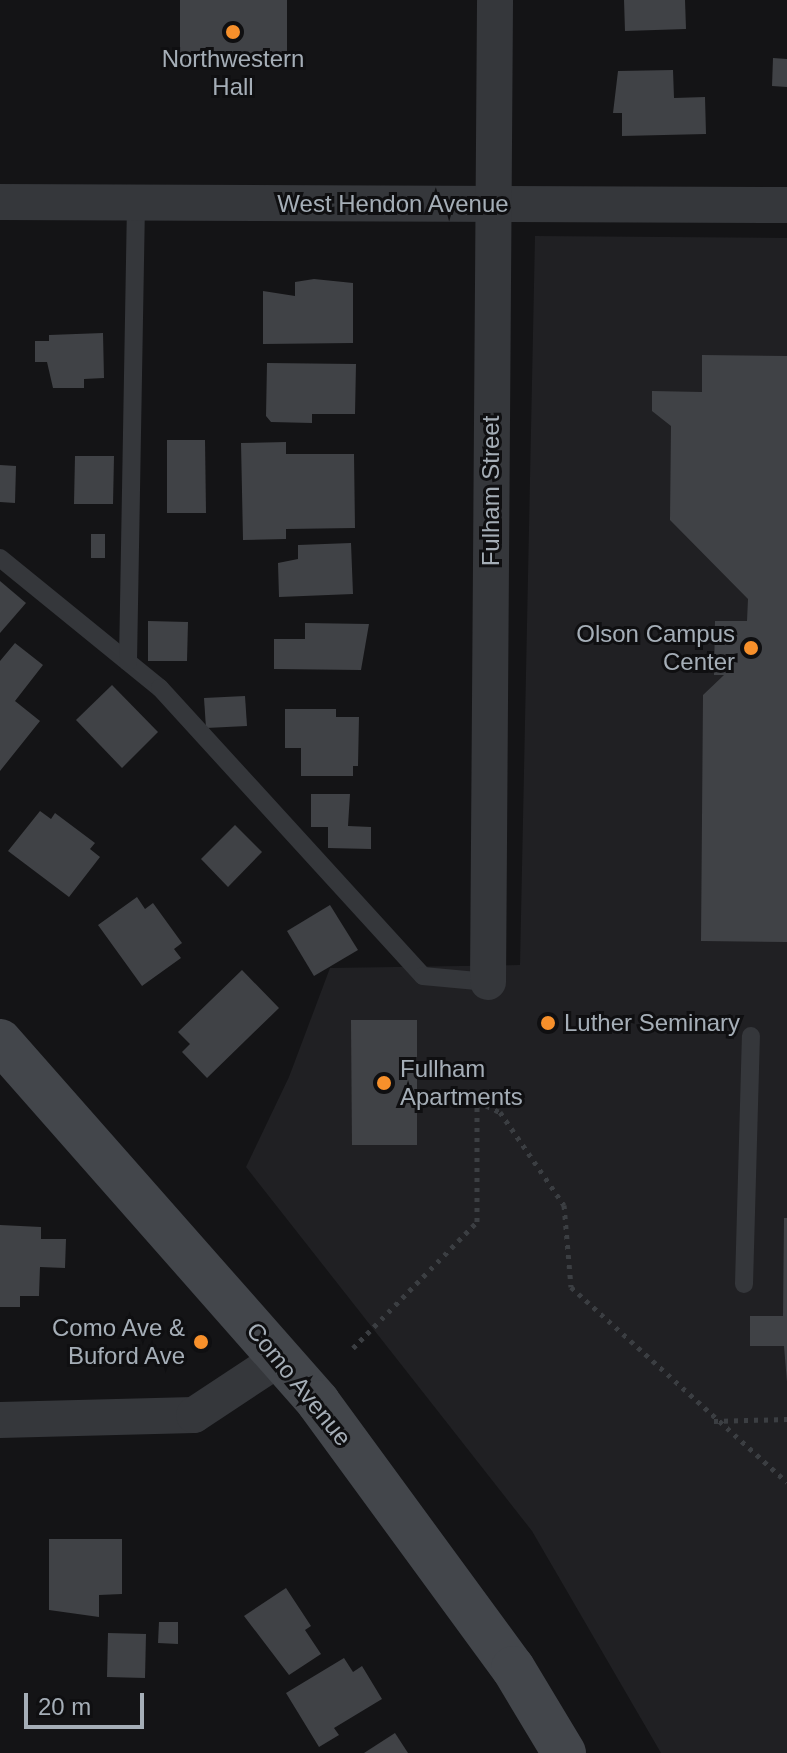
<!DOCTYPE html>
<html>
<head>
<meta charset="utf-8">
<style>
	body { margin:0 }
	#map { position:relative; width:787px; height:1753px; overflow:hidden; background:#141416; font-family:Arial,sans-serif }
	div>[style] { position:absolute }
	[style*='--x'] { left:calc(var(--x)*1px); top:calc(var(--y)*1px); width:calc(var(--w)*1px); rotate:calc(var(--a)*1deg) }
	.built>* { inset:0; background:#202023 }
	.building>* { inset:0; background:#404246 }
	.path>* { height:5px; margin-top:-2.5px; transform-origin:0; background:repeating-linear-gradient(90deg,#3b3e42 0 4px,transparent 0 10px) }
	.service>* { height:18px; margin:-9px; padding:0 9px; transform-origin:9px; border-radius:9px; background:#35373b }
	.minor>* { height:36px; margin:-18px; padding:0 18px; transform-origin:18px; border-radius:18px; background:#35373b }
	.secondary>* { height:44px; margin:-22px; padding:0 22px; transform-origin:22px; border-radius:22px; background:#43464b }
	.dots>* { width:22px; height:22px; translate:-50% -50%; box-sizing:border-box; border:4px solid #0f0f11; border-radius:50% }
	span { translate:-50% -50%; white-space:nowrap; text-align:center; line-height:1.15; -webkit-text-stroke:6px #0f0f11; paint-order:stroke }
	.poi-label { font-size:24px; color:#a5aeb7 }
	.right { translate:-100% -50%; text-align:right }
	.left { translate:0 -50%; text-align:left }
	.street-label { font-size:24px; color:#a5aeb7 }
	.scale { position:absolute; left:24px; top:1693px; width:120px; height:36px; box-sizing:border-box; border:4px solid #a5aeb7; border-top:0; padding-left:10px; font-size:24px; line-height:28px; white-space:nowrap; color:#a5aeb7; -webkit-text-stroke:6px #0f0f11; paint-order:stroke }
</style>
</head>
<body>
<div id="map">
	<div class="built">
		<i style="clip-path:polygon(535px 236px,787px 238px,787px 1753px,661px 1753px,532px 1531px,246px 1167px,289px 1077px,330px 968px,520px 965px)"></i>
	</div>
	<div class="building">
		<i style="clip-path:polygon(180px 0,287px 0,287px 64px,180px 64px)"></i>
		<i style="clip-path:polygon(624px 0,685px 0,686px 29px,625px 31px)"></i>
		<i style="clip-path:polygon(773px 58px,787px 59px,787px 87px,772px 86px)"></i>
		<i style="clip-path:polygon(673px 70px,674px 98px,705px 97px,706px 134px,622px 136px,622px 113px,613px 113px,618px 71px)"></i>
		<i style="clip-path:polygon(314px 279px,353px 283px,353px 343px,263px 344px,263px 291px,295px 296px,295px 282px)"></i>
		<i style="clip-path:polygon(103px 333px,104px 378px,84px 379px,84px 388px,53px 388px,47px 362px,35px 362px,35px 341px,49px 341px,49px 335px)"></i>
		<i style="clip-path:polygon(702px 355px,787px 356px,787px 942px,701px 941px,703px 695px,724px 675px,714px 675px,715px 621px,747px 621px,748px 599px,670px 520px,671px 426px,652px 411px,652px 391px,702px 392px)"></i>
		<i style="clip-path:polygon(267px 363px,356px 364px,355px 414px,312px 414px,312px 423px,271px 422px,266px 416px)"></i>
		<i style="clip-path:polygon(167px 440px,205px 440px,206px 513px,167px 513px)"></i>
		<i style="clip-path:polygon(286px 442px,286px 454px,354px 454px,355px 528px,286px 529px,286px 539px,243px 540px,241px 443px)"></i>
		<i style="clip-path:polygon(75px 456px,114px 456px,113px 504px,74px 504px)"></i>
		<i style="clip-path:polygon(0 465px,16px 466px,15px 503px,0 502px)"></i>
		<i style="clip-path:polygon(91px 534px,105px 534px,105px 558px,91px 558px)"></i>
		<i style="clip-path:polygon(351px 543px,353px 594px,279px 597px,278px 563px,298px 559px,298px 545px)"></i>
		<i style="clip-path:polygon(0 581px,26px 603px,0 633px)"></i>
		<i style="clip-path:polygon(148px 621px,188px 622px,187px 661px,148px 661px)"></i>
		<i style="clip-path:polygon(305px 623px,369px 624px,361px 670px,274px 669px,274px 639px,305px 639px)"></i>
		<i style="clip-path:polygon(15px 643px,43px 665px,15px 701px,40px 721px,0 771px,0 661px)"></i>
		<i style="clip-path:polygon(112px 685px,158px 732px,122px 768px,76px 720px)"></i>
		<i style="clip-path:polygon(245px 696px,247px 726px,206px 728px,204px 698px)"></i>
		<i style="clip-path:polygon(285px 709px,336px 709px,336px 717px,359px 717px,358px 766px,353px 766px,353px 776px,301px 776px,301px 748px,285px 748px)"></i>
		<i style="clip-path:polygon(311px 794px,350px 794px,348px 826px,371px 827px,371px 849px,328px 848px,328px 827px,311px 827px)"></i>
		<i style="clip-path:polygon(40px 811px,51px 819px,55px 813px,95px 843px,90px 849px,100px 857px,69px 897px,8px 851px)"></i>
		<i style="clip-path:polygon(235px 825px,262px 852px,228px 887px,201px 859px)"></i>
		<i style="clip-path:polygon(137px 897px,145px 909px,153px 903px,182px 943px,174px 949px,181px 958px,142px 986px,98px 925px)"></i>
		<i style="clip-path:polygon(330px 905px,358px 950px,314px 976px,287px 931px)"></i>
		<i style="clip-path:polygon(242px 970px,279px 1008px,207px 1078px,182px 1052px,190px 1044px,178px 1032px)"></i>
		<i style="clip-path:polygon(351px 1020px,417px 1020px,417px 1145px,352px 1145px)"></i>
		<i style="clip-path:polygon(784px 1218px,787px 1218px,787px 1382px,784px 1346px,750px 1346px,750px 1316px,783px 1316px)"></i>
		<i style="clip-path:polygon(0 1225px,41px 1227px,41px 1239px,66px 1239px,65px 1268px,40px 1267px,39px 1296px,20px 1296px,20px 1307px,0 1307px)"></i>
		<i style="clip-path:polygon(49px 1539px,122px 1539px,122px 1594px,99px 1595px,99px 1617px,49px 1610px)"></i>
		<i style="clip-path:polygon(286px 1588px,311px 1626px,305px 1630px,321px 1654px,289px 1675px,244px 1616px)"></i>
		<i style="clip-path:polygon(159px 1622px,178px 1622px,178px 1644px,158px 1643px)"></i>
		<i style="clip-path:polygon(108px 1633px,146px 1634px,145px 1678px,107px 1677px)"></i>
		<i style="clip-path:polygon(344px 1658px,353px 1672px,362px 1666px,382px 1699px,334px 1728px,339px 1735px,319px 1747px,286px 1693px)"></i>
		<i style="clip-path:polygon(395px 1733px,408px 1753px,364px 1753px)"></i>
	</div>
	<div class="path">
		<i style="--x:353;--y:1348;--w:177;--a:-45.5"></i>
		<i style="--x:477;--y:1222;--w:121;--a:-90"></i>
		<i style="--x:477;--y:1101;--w:25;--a:26"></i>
		<i style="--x:500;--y:1112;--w:113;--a:55.5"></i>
		<i style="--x:564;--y:1205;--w:82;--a:85.1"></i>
		<i style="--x:571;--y:1287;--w:291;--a:42.1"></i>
		<i style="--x:714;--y:1421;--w:73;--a:-1.6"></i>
	</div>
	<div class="service">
		<i style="--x:0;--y:558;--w:206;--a:39.1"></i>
		<i style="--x:160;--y:688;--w:390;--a:47.6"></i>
		<i style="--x:423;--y:976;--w:65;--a:5.3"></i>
		<i style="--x:128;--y:662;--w:460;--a:-89"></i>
		<i style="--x:744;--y:1284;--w:248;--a:-88.4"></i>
	</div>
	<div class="minor">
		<i style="--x:0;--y:202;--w:787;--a:0.22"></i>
		<i style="--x:488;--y:982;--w:982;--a:-89.59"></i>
		<i style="--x:0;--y:1420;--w:194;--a:-1.5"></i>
		<i style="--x:194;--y:1415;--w:103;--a:-33.5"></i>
	</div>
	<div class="secondary">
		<i style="--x:0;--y:1041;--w:481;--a:48.6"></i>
		<i style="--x:318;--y:1402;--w:330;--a:53.8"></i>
		<i style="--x:513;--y:1668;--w:99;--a:59"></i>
	</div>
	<div class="dots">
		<i style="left:233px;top:32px;background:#f7902b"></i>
		<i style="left:751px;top:648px;background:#f7902b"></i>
		<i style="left:548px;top:1023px;background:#f7902b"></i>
		<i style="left:384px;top:1083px;background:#f7902b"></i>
		<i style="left:201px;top:1342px;background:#f7902b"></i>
	</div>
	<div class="poi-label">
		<span style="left:233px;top:73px">Northwestern<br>Hall</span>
		<span class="right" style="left:735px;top:648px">Olson Campus<br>Center</span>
		<span class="left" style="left:564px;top:1023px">Luther Seminary</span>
		<span class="left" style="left:400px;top:1083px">Fullham<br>Apartments</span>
		<span class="right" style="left:185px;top:1342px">Como Ave &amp;<br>Buford Ave</span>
	</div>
	<div class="street-label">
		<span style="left:393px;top:204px">West Hendon Avenue</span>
		<span style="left:491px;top:491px;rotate:-90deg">Fulham Street</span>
		<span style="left:299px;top:1384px;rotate:51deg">Como Avenue</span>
	</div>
	<div class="scale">20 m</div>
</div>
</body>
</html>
